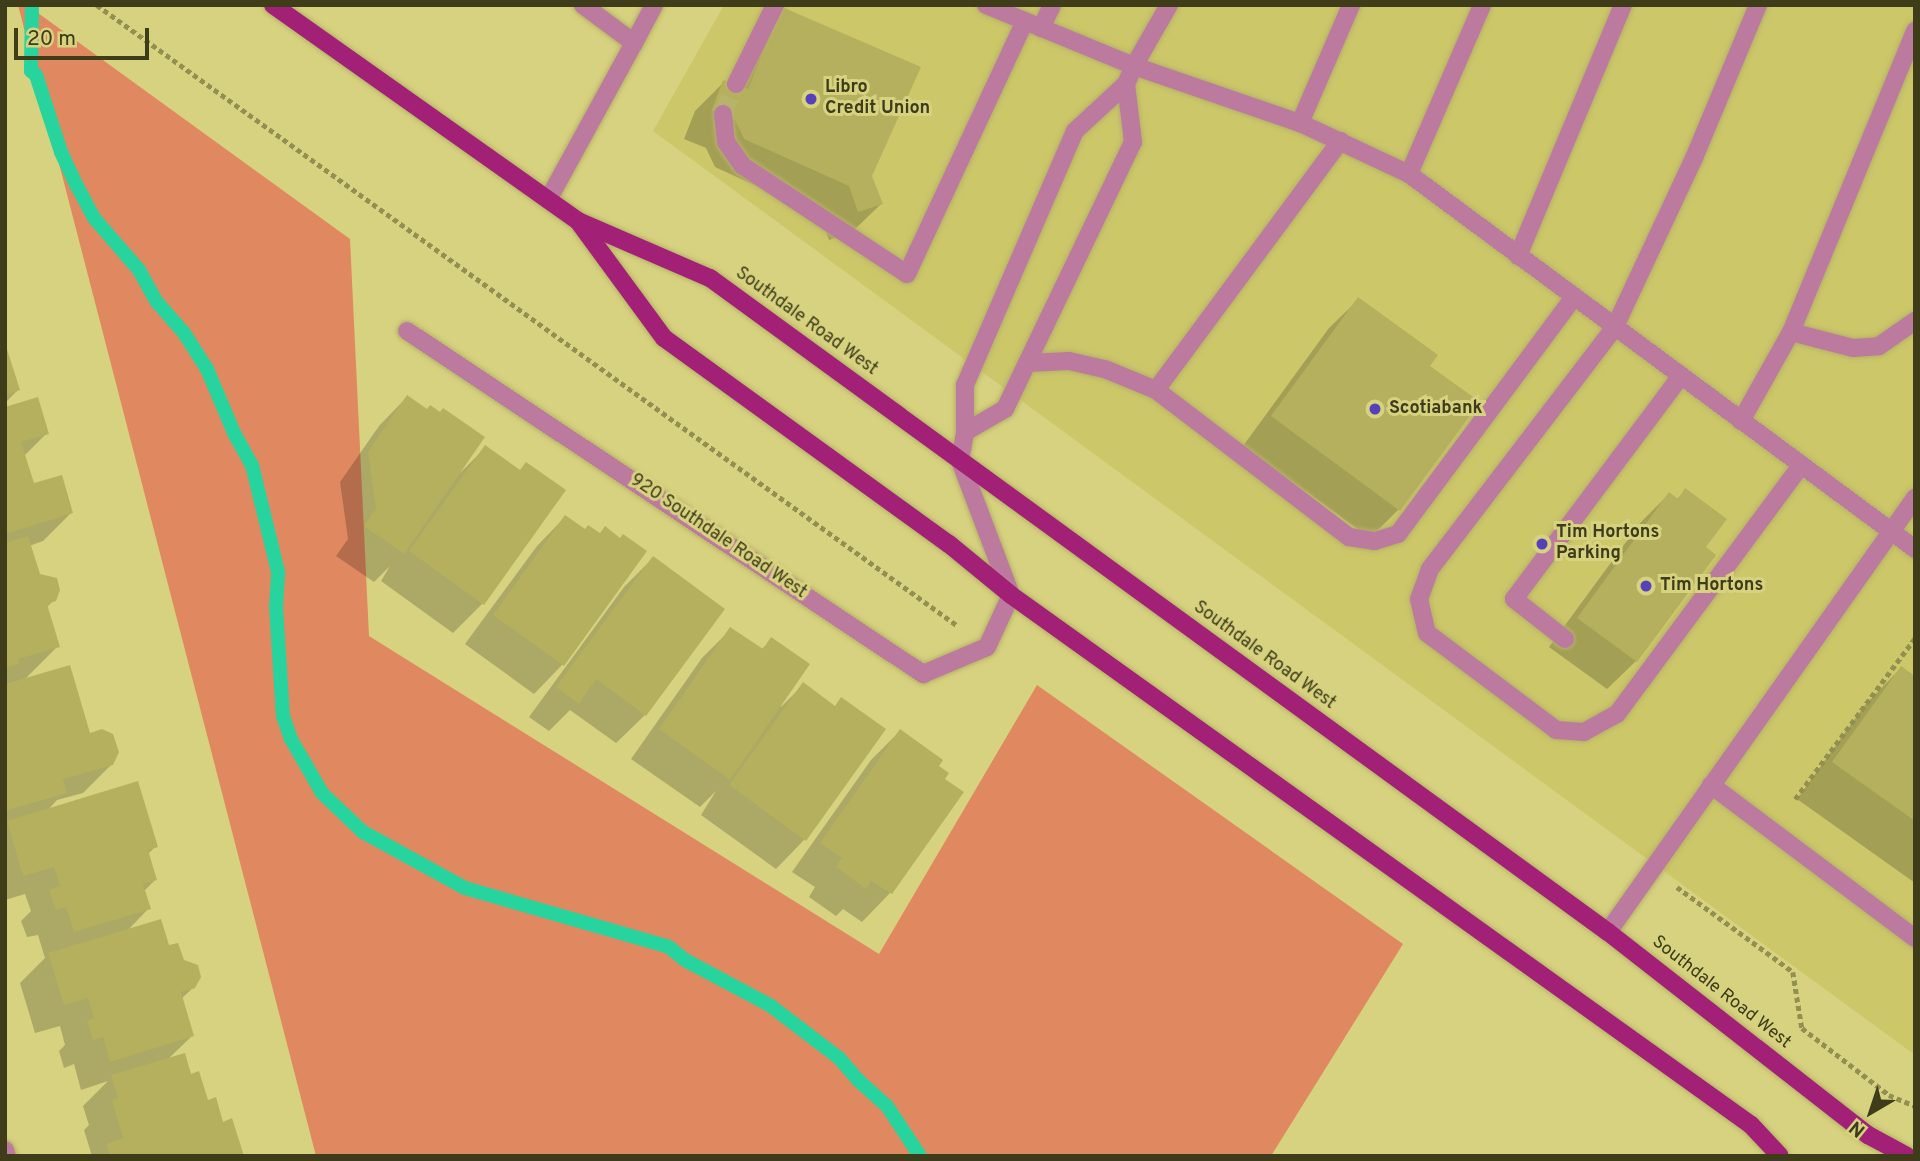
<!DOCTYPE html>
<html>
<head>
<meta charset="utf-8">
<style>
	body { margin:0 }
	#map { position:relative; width:1920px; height:1161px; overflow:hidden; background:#d7d27f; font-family:Overpass,sans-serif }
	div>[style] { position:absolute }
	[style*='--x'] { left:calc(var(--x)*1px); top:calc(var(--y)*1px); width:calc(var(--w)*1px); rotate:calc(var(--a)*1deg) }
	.built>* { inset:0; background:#ccc769 }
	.green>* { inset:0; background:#e08960 }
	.shadow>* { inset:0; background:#0003 }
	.stream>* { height:14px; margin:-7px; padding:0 7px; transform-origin:7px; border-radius:7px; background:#27d49e }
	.building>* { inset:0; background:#b5b05d }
	.minor-tunnel>* { height:18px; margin-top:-9px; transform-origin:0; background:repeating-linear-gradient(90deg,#b8b46b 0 18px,transparent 0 27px) }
	.path>* { height:4.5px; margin-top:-2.25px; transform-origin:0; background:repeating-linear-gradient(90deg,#928f51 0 5px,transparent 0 8.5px) }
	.roads { filter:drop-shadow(0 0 2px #b5b169) drop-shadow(0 0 2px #b5b169) }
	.minor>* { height:18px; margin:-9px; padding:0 9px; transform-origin:9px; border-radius:9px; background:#bd7a9f }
	.major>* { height:18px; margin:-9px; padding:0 9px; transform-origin:9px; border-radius:9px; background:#a22176 }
	.dots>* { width:19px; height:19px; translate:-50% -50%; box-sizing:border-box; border:4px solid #d7d27f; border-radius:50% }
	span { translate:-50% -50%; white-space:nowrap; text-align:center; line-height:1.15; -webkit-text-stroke:6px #d7d27f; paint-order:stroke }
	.poi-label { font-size:18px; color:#3e3c19; font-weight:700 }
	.left { translate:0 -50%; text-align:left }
	.street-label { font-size:18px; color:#3e3c19 }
	.frame { position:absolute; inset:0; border:7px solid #3e3c19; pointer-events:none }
	.north { position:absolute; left:1836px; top:1077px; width:70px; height:70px; -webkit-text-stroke:5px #d7d27f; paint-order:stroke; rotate:219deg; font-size:19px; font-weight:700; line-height:28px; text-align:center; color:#3e3c19 }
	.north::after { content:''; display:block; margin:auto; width:24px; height:32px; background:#3e3c19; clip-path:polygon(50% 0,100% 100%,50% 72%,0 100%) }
	.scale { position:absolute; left:14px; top:28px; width:135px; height:32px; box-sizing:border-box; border:4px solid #3e3c19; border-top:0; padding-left:9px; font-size:21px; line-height:24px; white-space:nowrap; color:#3e3c19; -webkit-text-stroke:5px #d7d27f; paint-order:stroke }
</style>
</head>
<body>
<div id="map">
	<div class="built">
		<i style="clip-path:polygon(724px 5px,1915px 5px,1915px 1055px,653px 131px)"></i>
	</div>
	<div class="green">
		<i style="clip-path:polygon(18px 5px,27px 5px,350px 239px,369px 636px,879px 954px,1037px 685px,1403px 944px,1271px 1156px,316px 1156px)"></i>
	</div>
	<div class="shadow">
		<i style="clip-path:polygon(782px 9px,870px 176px,881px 204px,852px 232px,829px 240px,820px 215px,715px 167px,706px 148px,684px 139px,695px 111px,724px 82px,734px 86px)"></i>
		<i style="clip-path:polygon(1358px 300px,1428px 366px,1398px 510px,1370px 538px,1243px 446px,1329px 328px)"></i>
		<i style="clip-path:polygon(5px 346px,18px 390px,5px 403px)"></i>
		<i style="clip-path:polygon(407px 397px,460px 473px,485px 448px,519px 472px,563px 491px,482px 604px,453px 633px,381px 581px,390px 566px,374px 582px,336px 556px,348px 539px,340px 482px,379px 426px)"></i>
		<i style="clip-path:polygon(5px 408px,47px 433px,24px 456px,33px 485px,71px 513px,43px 541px,29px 546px,38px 575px,54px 600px,46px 608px,58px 646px,24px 680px,88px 735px,112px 764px,83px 793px,57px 800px,47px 811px,156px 846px,148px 854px,155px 880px,144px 891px,149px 908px,127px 931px,167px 947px,194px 987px,181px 999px,193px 1035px,167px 1060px,190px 1076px,241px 1156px,92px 1156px,84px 1130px,89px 1125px,83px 1106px,108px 1081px,81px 1090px,74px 1064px,64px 1068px,59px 1051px,65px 1045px,60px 1026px,35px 1033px,20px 983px,45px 958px,38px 935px,27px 937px,21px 921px,31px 911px,25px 894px,5px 900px)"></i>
		<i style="clip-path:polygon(1685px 491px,1704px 547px,1636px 661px,1607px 689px,1549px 647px,1640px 523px,1669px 494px,1676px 500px)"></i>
		<i style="clip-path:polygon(565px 517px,585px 531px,620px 540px,645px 552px,562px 665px,534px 694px,465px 644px,537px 546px)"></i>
		<i style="clip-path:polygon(653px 558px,645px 715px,616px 743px,570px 710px,549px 731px,529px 717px,624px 587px)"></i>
		<i style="clip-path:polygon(731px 629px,761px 650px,772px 639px,781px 707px,803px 685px,804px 840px,776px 869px,701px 815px,716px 791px,700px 807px,631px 759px,702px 658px)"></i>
		<i style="clip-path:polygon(1901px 668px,1915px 678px,1915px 883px,1797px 799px,1865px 705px)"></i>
		<i style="clip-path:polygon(900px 731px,937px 766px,943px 780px,961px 793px,890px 893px,862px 922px,843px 909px,836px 916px,809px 897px,815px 887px,792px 872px,871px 760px)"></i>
	</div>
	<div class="stream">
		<i style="--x:32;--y:5;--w:66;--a:90.9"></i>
		<i style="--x:31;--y:71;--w:6;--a:39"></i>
		<i style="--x:36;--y:75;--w:81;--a:72"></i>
		<i style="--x:61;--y:152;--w:38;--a:65"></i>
		<i style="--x:77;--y:186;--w:36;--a:62"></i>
		<i style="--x:94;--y:218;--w:69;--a:49.1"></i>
		<i style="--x:139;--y:270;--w:37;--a:61"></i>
		<i style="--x:157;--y:302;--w:41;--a:48.9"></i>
		<i style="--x:184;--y:333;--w:43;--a:57.4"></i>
		<i style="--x:207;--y:369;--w:69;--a:67.1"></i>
		<i style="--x:234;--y:433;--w:37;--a:61"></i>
		<i style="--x:252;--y:465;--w:110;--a:76.3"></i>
		<i style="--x:278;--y:572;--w:34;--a:93"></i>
		<i style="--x:276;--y:606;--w:110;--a:86.4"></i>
		<i style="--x:283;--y:716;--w:24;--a:71"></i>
		<i style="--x:291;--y:739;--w:62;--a:60.1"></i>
		<i style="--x:322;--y:793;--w:57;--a:43.6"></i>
		<i style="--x:363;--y:832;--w:116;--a:28.8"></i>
		<i style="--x:465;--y:888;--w:212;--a:16.1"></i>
		<i style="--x:669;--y:947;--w:21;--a:39"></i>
		<i style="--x:685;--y:960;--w:98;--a:28.1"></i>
		<i style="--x:771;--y:1006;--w:86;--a:37.4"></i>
		<i style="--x:839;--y:1058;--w:29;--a:49"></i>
		<i style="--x:858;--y:1080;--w:39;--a:42"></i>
		<i style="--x:887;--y:1106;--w:60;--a:56.6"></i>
	</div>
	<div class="building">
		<i style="clip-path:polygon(782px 7px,921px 67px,872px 176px,883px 204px,858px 212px,849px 186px,744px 139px,735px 120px,712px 110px,723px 80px,748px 89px)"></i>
		<i style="clip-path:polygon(1358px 297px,1438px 355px,1430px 366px,1480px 402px,1400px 511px,1271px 416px)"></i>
		<i style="clip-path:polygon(5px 343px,20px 390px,5px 395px)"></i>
		<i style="clip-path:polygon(407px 395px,427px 409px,430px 405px,440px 412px,443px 408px,485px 437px,404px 554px,364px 526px,376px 509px,368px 452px)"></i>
		<i style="clip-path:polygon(38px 397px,49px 434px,21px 442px,34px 483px,62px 475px,73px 513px,5px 534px,5px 407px)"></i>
		<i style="clip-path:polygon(485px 445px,520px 470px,526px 462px,566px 490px,484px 605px,409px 551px)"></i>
		<i style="clip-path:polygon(1685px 488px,1727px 519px,1706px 547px,1716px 555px,1637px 662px,1577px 618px,1669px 492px,1678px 499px)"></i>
		<i style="clip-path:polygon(565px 515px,585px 529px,588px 525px,600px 533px,605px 526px,620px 538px,623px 534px,647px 551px,564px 666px,493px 615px)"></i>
		<i style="clip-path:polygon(28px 536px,40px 574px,57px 578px,60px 590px,56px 601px,47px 604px,60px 647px,18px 659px,19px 664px,5px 668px,5px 543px)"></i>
		<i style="clip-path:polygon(653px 556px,725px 609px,646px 716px,596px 679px,579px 704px,556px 687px)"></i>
		<i style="clip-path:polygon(730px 627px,763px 649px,771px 637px,810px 664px,730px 780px,659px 729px)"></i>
		<i style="clip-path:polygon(70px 665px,90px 733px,102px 729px,113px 734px,119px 752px,113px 765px,63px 779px,67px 793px,5px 811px,5px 684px)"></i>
		<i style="clip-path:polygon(1901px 666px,1915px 676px,1915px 821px,1832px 762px)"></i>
		<i style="clip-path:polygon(803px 682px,835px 706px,841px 697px,886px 729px,806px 841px,729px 785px)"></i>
		<i style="clip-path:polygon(900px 729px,943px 760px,939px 766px,949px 773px,945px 779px,964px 792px,892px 894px,871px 881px,866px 889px,836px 867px,842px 858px,820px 843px)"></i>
		<i style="clip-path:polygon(138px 781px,158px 847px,148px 850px,157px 880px,143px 884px,151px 909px,74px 932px,66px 907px,56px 910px,49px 890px,60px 886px,54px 867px,23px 876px,7px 821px)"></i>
		<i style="clip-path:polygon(161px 919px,169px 945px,178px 943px,184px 960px,198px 965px,201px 977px,195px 988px,181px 992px,194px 1036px,110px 1062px,103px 1037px,93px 1040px,87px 1021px,94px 1018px,88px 998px,64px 1005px,48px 953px)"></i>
		<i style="clip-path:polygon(185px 1053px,191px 1074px,199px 1071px,208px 1100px,216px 1097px,223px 1122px,232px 1118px,244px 1156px,110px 1156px,106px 1144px,123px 1138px,112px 1100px,118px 1098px,111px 1075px)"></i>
	</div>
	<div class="minor-tunnel">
		<i style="--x:723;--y:114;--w:33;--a:-67"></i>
	</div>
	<div class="path">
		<i style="--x:97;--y:5;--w:1062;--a:35.8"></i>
		<i style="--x:1795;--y:799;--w:201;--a:-53.3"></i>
		<i style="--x:1677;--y:887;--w:144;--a:36.2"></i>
		<i style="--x:1793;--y:972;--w:57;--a:80.9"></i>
		<i style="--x:1802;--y:1028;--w:110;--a:37.6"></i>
		<i style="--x:1889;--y:1095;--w:28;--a:23"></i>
	</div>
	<div class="roads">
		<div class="minor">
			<i style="--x:986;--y:5;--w:160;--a:22.4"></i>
			<i style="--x:1134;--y:66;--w:70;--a:-60.2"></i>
			<i style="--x:1758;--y:5;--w:166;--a:112.7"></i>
			<i style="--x:1694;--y:158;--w:187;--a:115.1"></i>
			<i style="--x:1615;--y:327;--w:305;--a:127.4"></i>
			<i style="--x:1430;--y:569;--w:32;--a:110"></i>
			<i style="--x:1419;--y:599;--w:35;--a:77"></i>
			<i style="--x:1427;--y:633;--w:161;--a:36.9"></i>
			<i style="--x:1556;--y:730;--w:28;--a:4"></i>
			<i style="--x:1584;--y:732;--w:38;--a:-29"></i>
			<i style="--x:1617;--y:714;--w:310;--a:-53.5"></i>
			<i style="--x:1041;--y:28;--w:25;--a:-64"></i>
			<i style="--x:634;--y:43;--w:43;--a:-62.2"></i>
			<i style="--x:736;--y:84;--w:88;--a:-63.7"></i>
			<i style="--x:723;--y:114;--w:28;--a:84"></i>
			<i style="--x:726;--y:142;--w:29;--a:55"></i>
			<i style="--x:743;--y:166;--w:196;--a:33.4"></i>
			<i style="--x:907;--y:274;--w:279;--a:-65"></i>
			<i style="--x:1300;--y:123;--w:129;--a:-66.6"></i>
			<i style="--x:1409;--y:174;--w:184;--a:-66.6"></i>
			<i style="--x:548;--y:200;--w:179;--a:-61.3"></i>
			<i style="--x:634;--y:43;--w:64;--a:-143.3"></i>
			<i style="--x:1518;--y:256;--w:272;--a:-67.3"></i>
			<i style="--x:407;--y:331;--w:620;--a:33.61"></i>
			<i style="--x:923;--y:674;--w:69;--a:-22.9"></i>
			<i style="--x:987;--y:647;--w:57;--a:-65.2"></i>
			<i style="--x:1011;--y:595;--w:143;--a:-110.8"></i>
			<i style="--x:960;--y:461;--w:29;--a:-80"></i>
			<i style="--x:965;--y:432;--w:47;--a:-90"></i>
			<i style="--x:965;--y:385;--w:277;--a:-66.6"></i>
			<i style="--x:1075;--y:131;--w:69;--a:-42.7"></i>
			<i style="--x:1126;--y:84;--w:20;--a:-66"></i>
			<i style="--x:1134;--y:66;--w:176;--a:19"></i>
			<i style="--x:1300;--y:123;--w:120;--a:25.1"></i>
			<i style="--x:1409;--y:174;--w:630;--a:36.54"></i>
			<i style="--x:1791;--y:332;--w:326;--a:-67.6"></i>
			<i style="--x:1027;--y:363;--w:42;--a:-2.7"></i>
			<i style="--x:1069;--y:361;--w:37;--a:13"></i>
			<i style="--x:1105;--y:369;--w:55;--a:22.4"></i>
			<i style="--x:1156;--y:390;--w:243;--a:37.3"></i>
			<i style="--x:1349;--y:537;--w:26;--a:9"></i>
			<i style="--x:1375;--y:541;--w:24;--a:-17"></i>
			<i style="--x:1398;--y:534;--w:295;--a:-53.4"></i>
			<i style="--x:1156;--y:390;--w:310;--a:-53.5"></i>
			<i style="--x:1741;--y:421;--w:102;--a:-60.7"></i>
			<i style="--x:1791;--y:332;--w:64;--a:14.5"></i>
			<i style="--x:1853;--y:348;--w:26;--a:-4"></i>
			<i style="--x:1879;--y:346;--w:44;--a:-34.8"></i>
			<i style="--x:965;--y:432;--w:46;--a:-29.9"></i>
			<i style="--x:1005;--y:409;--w:296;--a:-64.4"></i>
			<i style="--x:1133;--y:142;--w:58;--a:-96.9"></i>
			<i style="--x:1565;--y:639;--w:65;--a:-141.9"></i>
			<i style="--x:1514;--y:599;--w:279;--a:-53.2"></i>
			<i style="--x:1711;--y:785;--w:255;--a:36.9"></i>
			<i style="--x:1608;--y:932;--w:532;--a:-54.73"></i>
			<i style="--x:5;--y:1150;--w:6;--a:72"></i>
		</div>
		<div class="major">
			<i style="--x:273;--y:5;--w:374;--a:35.3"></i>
			<i style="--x:578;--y:221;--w:144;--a:23.4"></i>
			<i style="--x:710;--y:278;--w:1111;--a:36.07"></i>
			<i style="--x:1608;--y:932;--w:330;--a:38"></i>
			<i style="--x:1868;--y:1135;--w:44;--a:28.3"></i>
			<i style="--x:578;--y:221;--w:145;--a:53.7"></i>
			<i style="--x:664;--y:338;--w:352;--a:35.9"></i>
			<i style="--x:949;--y:544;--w:80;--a:39.4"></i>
			<i style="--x:1011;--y:595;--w:910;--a:35.61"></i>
			<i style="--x:1751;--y:1125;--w:42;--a:46.9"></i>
		</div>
	</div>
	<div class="dots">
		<i style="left:811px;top:99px;background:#5741b9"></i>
		<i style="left:1375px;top:409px;background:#5741b9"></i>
		<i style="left:1542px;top:544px;background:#5741b9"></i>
		<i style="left:1646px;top:586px;background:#5741b9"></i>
	</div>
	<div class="poi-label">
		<span class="left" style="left:825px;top:99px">Libro<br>Credit Union</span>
		<span class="left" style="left:1389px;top:409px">Scotiabank</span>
		<span class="left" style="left:1556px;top:544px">Tim Hortons<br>Parking</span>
		<span class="left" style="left:1660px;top:586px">Tim Hortons</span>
	</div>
	<div class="street-label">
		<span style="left:806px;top:322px;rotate:36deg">Southdale Road West</span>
		<span style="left:718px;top:537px;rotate:34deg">920 Southdale Road West</span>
		<span style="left:1264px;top:656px;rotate:36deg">Southdale Road West</span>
		<span style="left:1721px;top:993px;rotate:38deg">Southdale Road West</span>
	</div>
	<div class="frame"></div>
	<div class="north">N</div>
	<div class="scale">20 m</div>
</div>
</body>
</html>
